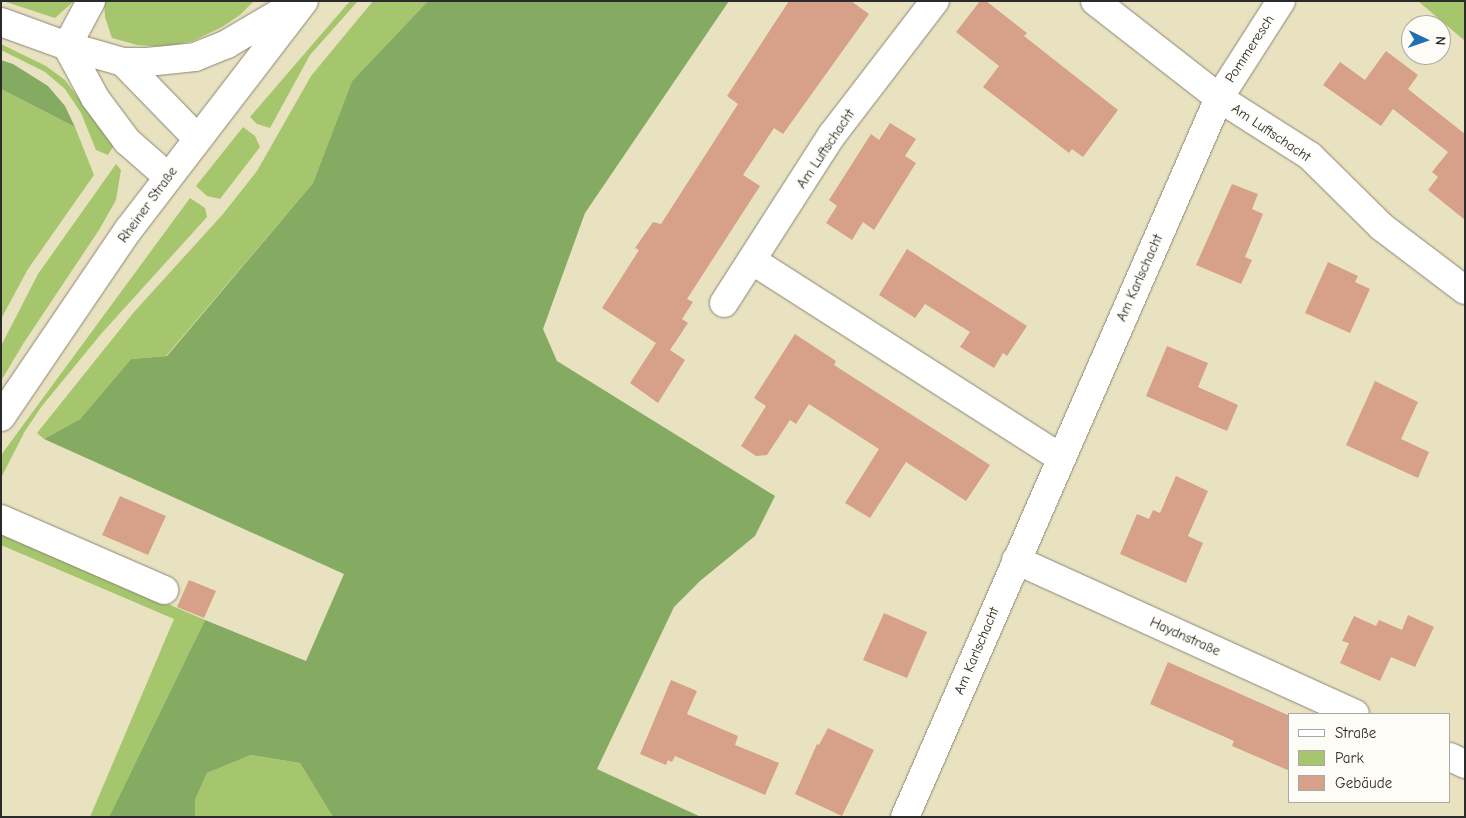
<!DOCTYPE html>
<html>
<head>
<meta charset="utf-8">
<style>
	body { margin:0 }
	#map { position:relative; width:1466px; height:818px; overflow:hidden; background:#e9e2c0; font-family:"Comic Neue",sans-serif }
	div>[style] { position:absolute }
	[style*='--x'] { left:calc(var(--x)*1px); top:calc(var(--y)*1px); width:calc(var(--w)*1px); rotate:calc(var(--a)*1deg) }
	.green>* { inset:0; background:#a6c66e }
	.forest>* { inset:0; background:#84ab61 }
	.building>* { inset:0; background:#d6a188 }
	.roads { filter:drop-shadow(0 0 1px #8a8676) drop-shadow(0 0 1px #8a8676) }
	.minor>* { height:28px; margin:-14px; padding:0 14px; transform-origin:14px; border-radius:14px; background:#fff }
	.major>* { height:28px; margin:-14px; padding:0 14px; transform-origin:14px; border-radius:14px; background:#fff }
	span { translate:-50% -50%; white-space:nowrap; text-align:center; line-height:1.15; -webkit-text-stroke:4px #fdfcf7; paint-order:stroke }
	.street-label { font-size:14px; color:#2b2b2b }
	.frame { position:absolute; inset:0; border:2px solid #2b2b2b; pointer-events:none }
	.legend { position:absolute; left:1288px; top:713px; width:162px; height:90px; box-sizing:border-box; background:#fdfcf7; border:1px solid #a9a8a5; margin:0; padding:6px 9px; list-style:none; font-size:15px; color:#2b2b2b }
	.legend li { display:flex; align-items:center; gap:10px; height:25px }
	.legend b { width:25px; border:1px solid #a9a8a5 }
	.north { position:absolute; left:1401px; top:15px; width:50px; height:50px; box-sizing:border-box; background:#fdfcf7; border:1px solid #a9a8a5; border-radius:50%; rotate:93deg; font-size:14px; font-weight:700; line-height:20px; text-align:center; color:#2b2b2b }
	.north::after { content:''; display:block; margin:auto; width:18px; height:22px; background:#1f6fb2; clip-path:polygon(50% 0,100% 100%,50% 72%,0 100%) }
</style>
</head>
<body>
<div id="map">
	<div class="green">
		<i style="clip-path:polygon(3px 1px,74px 1px,55px 18px)"></i>
		<i style="clip-path:polygon(104px 1px,254px 1px,240px 15px,222px 27px,193px 41px,164px 47px,137px 45px,112px 38px,105px 17px)"></i>
		<i style="clip-path:polygon(350px 1px,358px 1px,310px 55px,270px 128px,257px 124px,250px 117px)"></i>
		<i style="clip-path:polygon(373px 1px,428px 1px,352px 81px,313px 183px,166px 356px,131px 359px,80px 419px,44px 439px,37px 433px,134px 312px,223px 214px,257px 171px,311px 76px)"></i>
		<i style="clip-path:polygon(1418px 1px,1465px 1px,1465px 41px)"></i>
		<i style="clip-path:polygon(1px 44px,46px 66px,65px 80px,112px 143px,113px 147px,108px 155px,96px 150px,81px 113px,65px 89px,45px 72px,1px 50px)"></i>
		<i style="clip-path:polygon(1px 89px,75px 127px,94px 175px,28px 269px,1px 319px)"></i>
		<i style="clip-path:polygon(243px 127px,255px 136px,260px 147px,220px 199px,207px 196px,196px 186px)"></i>
		<i style="clip-path:polygon(116px 164px,121px 170px,116px 200px,99px 230px,23px 344px,1px 381px,1px 346px,38px 274px)"></i>
		<i style="clip-path:polygon(190px 198px,205px 208px,207px 217px,101px 334px,42px 406px,25px 431px,1px 478px,1px 456px,4px 451px)"></i>
		<i style="clip-path:polygon(1px 532px,205px 620px,109px 817px,90px 817px,174px 619px,1px 545px)"></i>
		<i style="clip-path:polygon(251px 755px,300px 763px,333px 817px,195px 817px,195px 800px,207px 773px)"></i>
	</div>
	<div class="forest">
		<i style="clip-path:polygon(428px 1px,729px 1px,585px 213px,543px 329px,557px 361px,775px 496px,755px 536px,700px 581px,674px 607px,597px 769px,701px 817px,333px 817px,300px 763px,251px 755px,207px 773px,195px 800px,195px 817px,109px 817px,205px 620px,306px 661px,344px 574px,44px 439px,80px 419px,131px 359px,167px 356px,313px 183px,352px 81px)"></i>
		<i style="clip-path:polygon(1px 60px,13px 64px,48px 86px,65px 106px,75px 127px,1px 89px)"></i>
	</div>
	<div class="building">
		<i style="clip-path:polygon(789px 1px,851px 1px,869px 14px,783px 134px,774px 128px,743px 175px,760px 186px,687px 299px,693px 302px,682px 319px,688px 323px,670px 350px,685px 360px,658px 403px,630px 383px,656px 343px,602px 308px,639px 250px,635px 248px,653px 222px,661px 224px,738px 104px,727px 96px)"></i>
		<i style="clip-path:polygon(980px 1px,986px 1px,1027px 33px,1024px 36px,1118px 110px,1083px 157px,1072px 149px,1069px 153px,983px 87px,999px 66px,956px 32px)"></i>
		<i style="clip-path:polygon(1386px 51px,1418px 75px,1408px 89px,1465px 134px,1465px 220px,1428px 190px,1438px 177px,1432px 172px,1448px 152px,1393px 109px,1381px 126px,1323px 85px,1340px 62px,1365px 80px)"></i>
		<i style="clip-path:polygon(890px 123px,916px 139px,905px 156px,916px 163px,874px 230px,863px 222px,852px 240px,826px 223px,837px 206px,829px 200px,871px 134px,879px 140px)"></i>
		<i style="clip-path:polygon(1232px 184px,1258px 194px,1252px 209px,1263px 214px,1245px 257px,1252px 260px,1241px 284px,1196px 265px)"></i>
		<i style="clip-path:polygon(907px 249px,1027px 326px,1007px 356px,1003px 353px,994px 368px,960px 347px,970px 332px,925px 304px,915px 318px,879px 295px)"></i>
		<i style="clip-path:polygon(1328px 262px,1358px 276px,1355px 282px,1370px 289px,1350px 333px,1305px 313px)"></i>
		<i style="clip-path:polygon(795px 334px,836px 361px,834px 365px,990px 465px,966px 501px,906px 462px,870px 518px,845px 503px,879px 449px,809px 404px,796px 424px,790px 420px,767px 455px,756px 456px,741px 446px,766px 406px,754px 398px)"></i>
		<i style="clip-path:polygon(1167px 346px,1208px 363px,1198px 387px,1238px 405px,1227px 431px,1146px 396px)"></i>
		<i style="clip-path:polygon(1375px 381px,1418px 402px,1401px 439px,1429px 452px,1418px 478px,1346px 445px)"></i>
		<i style="clip-path:polygon(1176px 476px,1208px 491px,1188px 536px,1203px 543px,1186px 583px,1120px 554px,1137px 514px,1149px 519px,1153px 510px,1160px 513px)"></i>
		<i style="clip-path:polygon(120px 496px,166px 516px,148px 555px,102px 535px)"></i>
		<i style="clip-path:polygon(189px 580px,216px 591px,204px 618px,177px 607px)"></i>
		<i style="clip-path:polygon(884px 613px,927px 632px,907px 678px,863px 660px)"></i>
		<i style="clip-path:polygon(1408px 615px,1434px 627px,1415px 667px,1391px 657px,1380px 681px,1340px 663px,1349px 643px,1342px 641px,1354px 616px,1376px 626px,1379px 620px,1402px 630px)"></i>
		<i style="clip-path:polygon(1168px 662px,1290px 716px,1290px 771px,1232px 746px,1234px 741px,1150px 704px)"></i>
		<i style="clip-path:polygon(671px 680px,697px 691px,687px 714px,738px 736px,735px 745px,779px 763px,765px 795px,675px 756px,672px 762px,668px 760px,666px 765px,640px 754px)"></i>
		<i style="clip-path:polygon(828px 728px,874px 750px,842px 816px,795px 794px,817px 744px,819px 745px)"></i>
	</div>
	<div class="roads">
		<div class="minor">
			<i style="--x:1095;--y:1;--w:157;--a:38"></i>
			<i style="--x:1219;--y:98;--w:108;--a:32.5"></i>
			<i style="--x:1310;--y:156;--w:101;--a:44.6"></i>
			<i style="--x:1382;--y:227;--w:104;--a:37.2"></i>
			<i style="--x:67;--y:46;--w:51;--a:-61.9"></i>
			<i style="--x:753;--y:261;--w:366;--a:32.6"></i>
			<i style="--x:724;--y:303;--w:200;--a:-57.3"></i>
			<i style="--x:832;--y:135;--w:169;--a:-52.5"></i>
			<i style="--x:1;--y:519;--w:178;--a:23.5"></i>
			<i style="--x:1016;--y:560;--w:372;--a:24.4"></i>
			<i style="--x:1450;--y:757;--w:17;--a:25"></i>
			<i style="--x:905;--y:817;--w:785;--a:-66.41"></i>
			<i style="--x:1219;--y:98;--w:115;--a:-57.4"></i>
		</div>
		<div class="major">
			<i style="--x:1;--y:22;--w:70;--a:20"></i>
			<i style="--x:67;--y:46;--w:58;--a:15.9"></i>
			<i style="--x:123;--y:62;--w:106;--a:45.8"></i>
			<i style="--x:67;--y:46;--w:59;--a:61.7"></i>
			<i style="--x:95;--y:98;--w:54;--a:53.3"></i>
			<i style="--x:127;--y:141;--w:55;--a:41.3"></i>
			<i style="--x:123;--y:62;--w:24;--a:0"></i>
			<i style="--x:147;--y:62;--w:48;--a:-5.9"></i>
			<i style="--x:195;--y:57;--w:35;--a:-22"></i>
			<i style="--x:227;--y:44;--w:79;--a:-30.5"></i>
			<i style="--x:1;--y:417;--w:227;--a:-55.8"></i>
			<i style="--x:129;--y:229;--w:287;--a:-52.5"></i>
		</div>
	</div>
	<div class="street-label">
		<span style="left:1250px;top:49px;rotate:-57deg">Pommeresch</span>
		<span style="left:1271px;top:133px;rotate:34deg">Am Luftschacht</span>
		<span style="left:826px;top:149px;rotate:-56deg">Am Luftschacht</span>
		<span style="left:148px;top:205px;rotate:-54deg">Rheiner Straße</span>
		<span style="left:1140px;top:278px;rotate:-66deg">Am Karlschacht</span>
		<span style="left:1185px;top:637px;rotate:24deg">Haydnstraße</span>
		<span style="left:977px;top:651px;rotate:-67deg">Am Karlschacht</span>
	</div>
	<div class="frame"></div>
	<ul class="legend">
	<li><b style="height:6px;background:#fff"></b>Straße</li>
	<li><b style="height:14px;background:#a6c66e"></b>Park</li>
	<li><b style="height:14px;background:#d6a188"></b>Gebäude</li>
	</ul>
	<div class="north">N</div>
</div>
</body>
</html>
